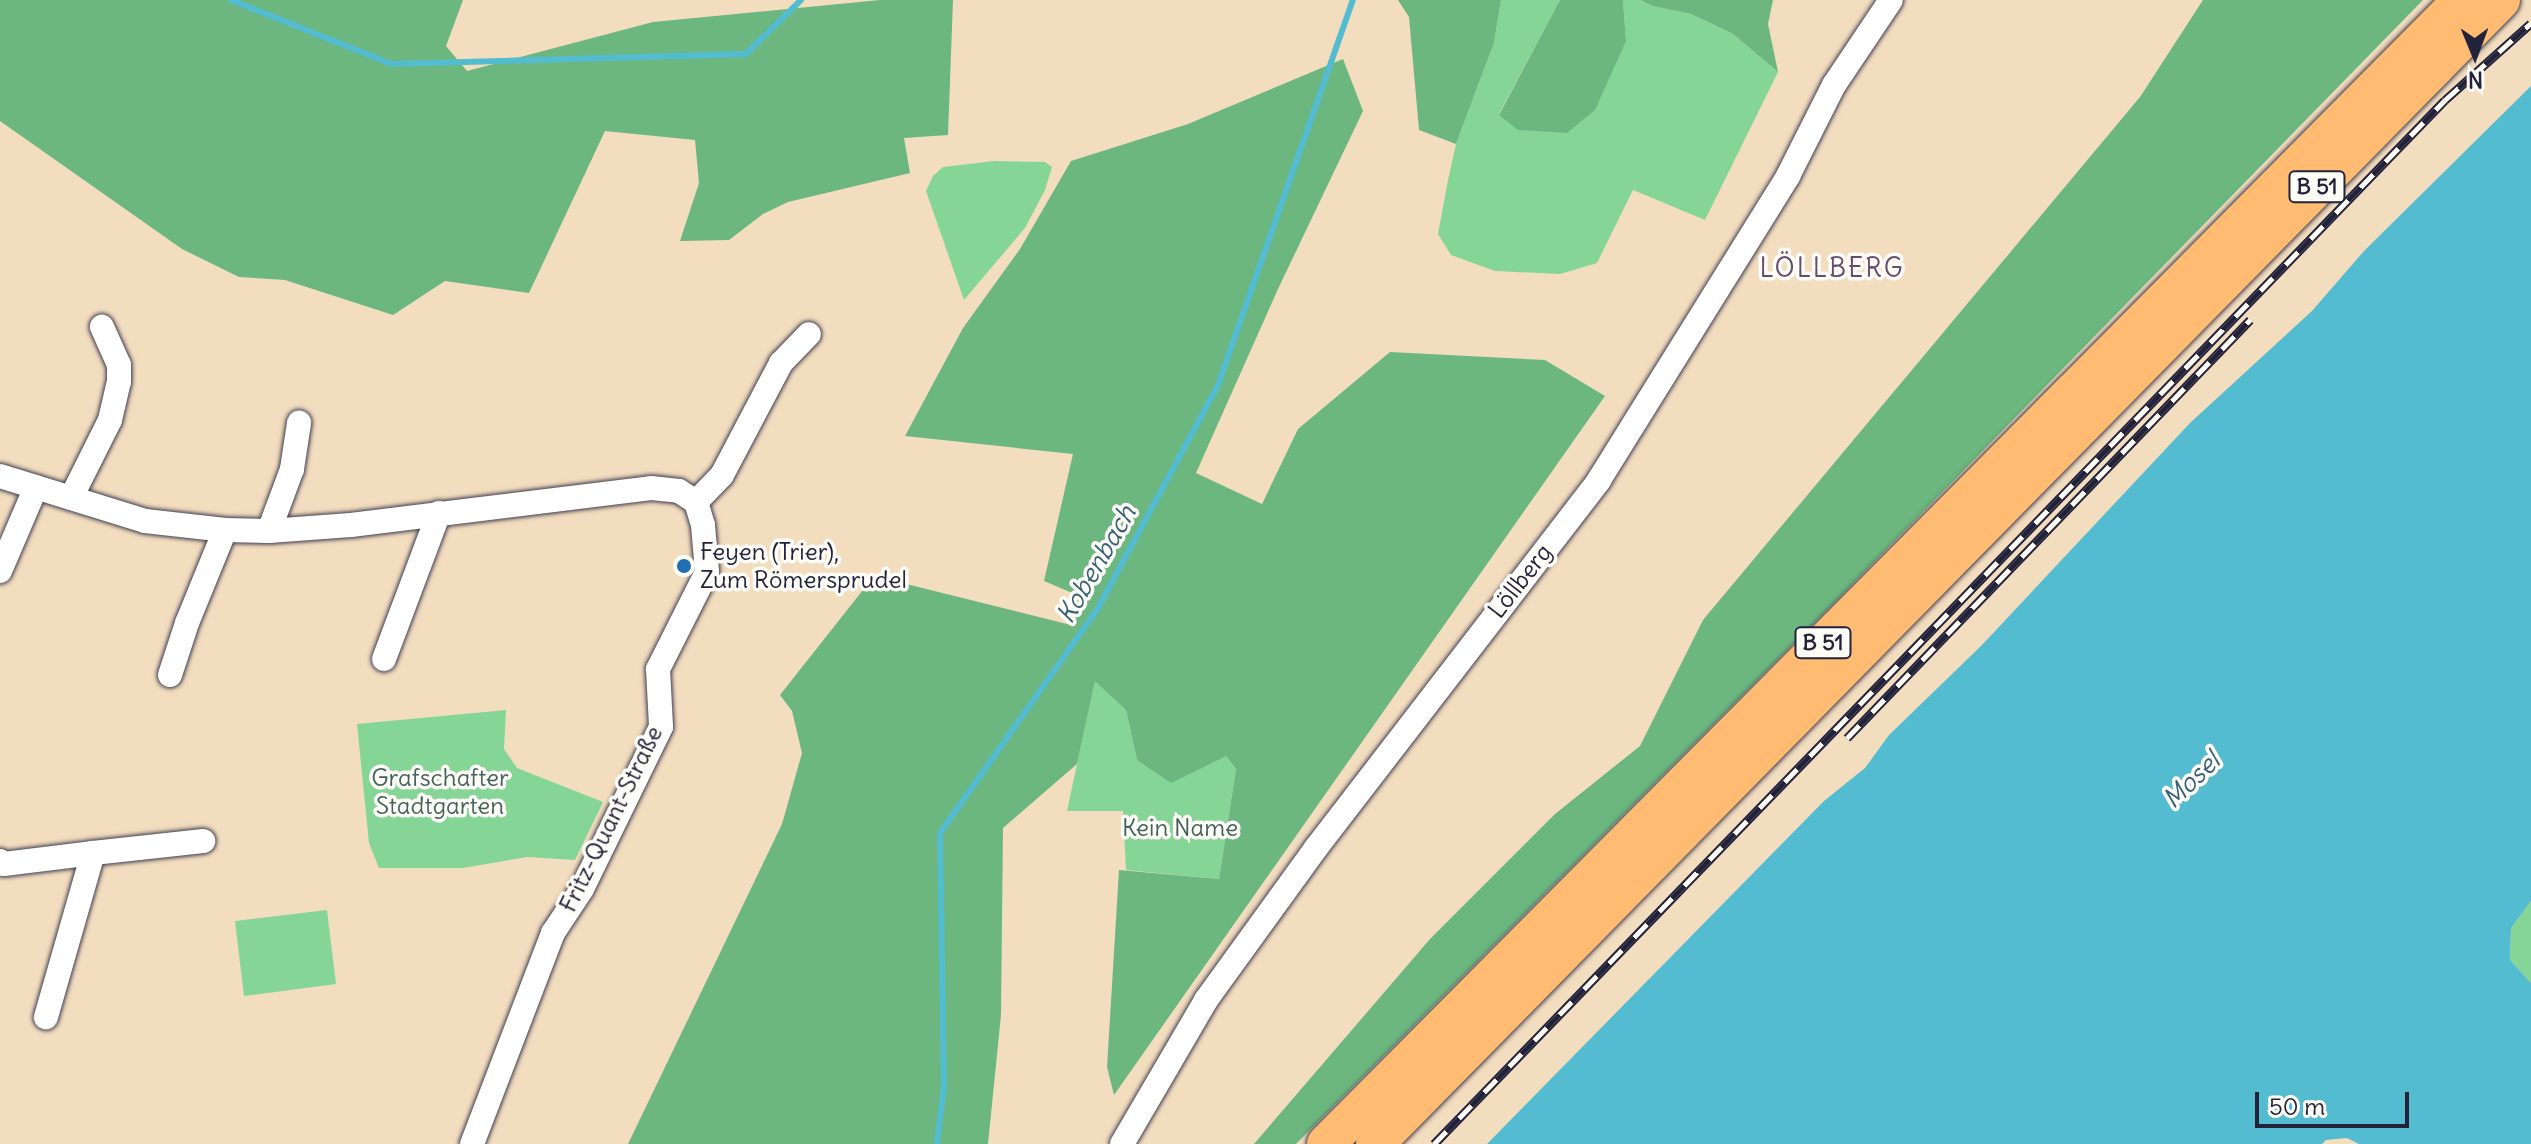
<!DOCTYPE html>
<html>
<head>
<meta charset="utf-8">
<style>
	body { margin:0 }
	#map { position:relative; width:2531px; height:1144px; overflow:hidden; background:#f3ddbf; font-family:Delius,sans-serif }
	div>[style] { position:absolute }
	[style*='--x'] { left:calc(var(--x)*1px); top:calc(var(--y)*1px); width:calc(var(--w)*1px); rotate:calc(var(--a)*1deg) }
	.green>* { inset:0; background:#85d696 }
	.forest>* { inset:0; background:#6cb77f }
	.water>* { inset:0; background:#54bcd1 }
	.stream>* { height:6px; margin:-3px; padding:0 3px; transform-origin:3px; border-radius:3px; background:#54bcd1 }
	.roads { filter:drop-shadow(0 0 2px #413e4f) drop-shadow(0 0 2px #413e4f) }
	.minor>* { height:24px; margin:-12px; padding:0 12px; transform-origin:12px; border-radius:12px; background:#fff }
	.primary>* { height:38px; margin:-19px; padding:0 19px; transform-origin:19px; border-radius:19px; background:#ffbb71 }
	.rail>* { height:9px; margin-top:-4.5px; transform-origin:0; background:repeating-linear-gradient(90deg,#fdfcf7 0 18px,#22223b 0 36px); box-sizing:border-box; border-block:2px solid #22223b }
	.dots>* { width:22px; height:22px; translate:-50% -50%; box-sizing:border-box; border:4px solid #fdfcf7; border-radius:50% }
	span { translate:-50% -50%; white-space:nowrap; text-align:center; line-height:1.15; -webkit-text-stroke:7px #fdfcf7; paint-order:stroke }
	.shield-label span { padding:2px 6px; background:#fdfcf7; border:2px solid; border-radius:6px; -webkit-text-stroke-width:0 }
	.shield-label { font-size:22px; color:#22223b; font-weight:700 }
	.poi-label { font-size:24px; color:#22223b }
	.left { translate:0 -50%; text-align:left }
	.street-label { font-size:24px; color:#22223b }
	.park-label { font-size:24px; color:#45615b }
	.neighbourhood-label { font-size:26px; color:#644d6f; letter-spacing:2px }
	.water-label { font-size:26px; color:#366077; font-style:italic }
	.north { position:absolute; left:2435px; top:16px; width:80px; height:80px; -webkit-text-stroke:6px #fdfcf7; paint-order:stroke; rotate:179deg; font-size:22px; font-weight:700; line-height:32px; text-align:center; color:#22223b }
	.north::after { content:''; display:block; margin:auto; width:28px; height:36px; background:#22223b; clip-path:polygon(50% 0,100% 100%,50% 72%,0 100%) }
	.scale { position:absolute; left:2255px; top:1092px; width:154px; height:36px; box-sizing:border-box; border:4px solid #22223b; border-top:0; padding-left:10px; font-size:24px; line-height:28px; white-space:nowrap; color:#22223b; -webkit-text-stroke:6px #fdfcf7; paint-order:stroke }
</style>
</head>
<body>
<div id="map">
	<div class="green">
		<i style="clip-path:polygon(1501px 0,1560px 0,1499px 114px,1626px 41px,1623px 0,1640px 0,1652px 6px,1691px 14px,1733px 34px,1778px 72px,1705px 220px,1633px 190px,1597px 263px,1560px 274px,1495px 271px,1451px 255px,1438px 234px,1448px 180px,1456px 144px,1494px 43px)"></i>
		<i style="clip-path:polygon(994px 161px,1045px 162px,1052px 167px,1045px 190px,1025px 228px,964px 300px,926px 191px,933px 176px,943px 167px)"></i>
		<i style="clip-path:polygon(1095px 680px,1126px 710px,1137px 760px,1226px 756px,1236px 769px,1219px 879px,1126px 870px,1123px 811px,1067px 811px)"></i>
		<i style="clip-path:polygon(506px 710px,504px 749px,517px 768px,603px 802px,575px 860px,527px 857px,463px 868px,379px 868px,369px 843px,357px 724px)"></i>
		<i style="clip-path:polygon(2531px 901px,2531px 983px,2510px 960px,2511px 928px)"></i>
		<i style="clip-path:polygon(327px 910px,336px 984px,244px 996px,235px 921px)"></i>
	</div>
	<div class="forest">
		<i style="clip-path:polygon(0 0,463px 0,446px 46px,467px 71px,653px 22px,880px 0,953px 0,948px 135px,904px 138px,910px 173px,788px 202px,763px 214px,729px 240px,680px 241px,699px 183px,695px 140px,605px 131px,529px 293px,445px 281px,393px 315px,285px 280px,239px 277px,182px 249px,0 121px)"></i>
		<i style="clip-path:polygon(1398px 0,1501px 0,1494px 43px,1456px 144px,1419px 130px,1409px 17px)"></i>
		<i style="clip-path:polygon(1560px 0,1623px 0,1626px 41px,1595px 110px,1567px 133px,1518px 130px,1499px 115px)"></i>
		<i style="clip-path:polygon(1640px 0,1773px 0,1768px 24px,1778px 72px,1733px 34px,1691px 14px,1652px 6px)"></i>
		<i style="clip-path:polygon(2203px 0,2423px 0,1838px 599px,1296px 1144px,1254px 1144px,1430px 939px,1555px 814px,1640px 746px,1703px 620px,2140px 97px)"></i>
		<i style="clip-path:polygon(1343px 59px,1363px 111px,1278px 289px,1196px 473px,1262px 504px,1298px 429px,1390px 352px,1545px 360px,1605px 396px,1114px 1095px,1107px 1067px,1119px 870px,1219px 879px,1236px 769px,1226px 756px,1171px 783px,1137px 760px,1126px 710px,1095px 681px,1077px 764px,1003px 828px,1001px 1015px,988px 1144px,628px 1144px,782px 824px,802px 753px,792px 711px,780px 695px,874px 576px,1075px 626px,1077px 595px,1044px 581px,1073px 454px,905px 436px,963px 328px,1020px 249px,1071px 161px,1188px 124px)"></i>
	</div>
	<div class="water">
		<i style="clip-path:polygon(2531px 86px,2531px 901px,2511px 928px,2510px 960px,2531px 983px,2531px 1144px,2359px 1144px,2347px 1138px,2326px 1140px,2322px 1144px,1487px 1144px,1824px 801px,1865px 768px,1889px 735px,1981px 646px,2190px 423px,2312px 311px,2364px 251px)"></i>
	</div>
	<div class="stream">
		<i style="--x:231;--y:0;--w:173;--a:21.7"></i>
		<i style="--x:392;--y:64;--w:354;--a:-1.6"></i>
		<i style="--x:746;--y:54;--w:77;--a:-44.5"></i>
		<i style="--x:937;--y:1144;--w:58;--a:-83.1"></i>
		<i style="--x:944;--y:1086;--w:253;--a:-90.9"></i>
		<i style="--x:940;--y:833;--w:275;--a:-54.9"></i>
		<i style="--x:1098;--y:608;--w:253;--a:-61.7"></i>
		<i style="--x:1218;--y:385;--w:408;--a:-70.7"></i>
	</div>
	<div class="roads">
		<div class="minor">
			<i style="--x:0;--y:476;--w:152;--a:17.2"></i>
			<i style="--x:145;--y:521;--w:81;--a:6.4"></i>
			<i style="--x:225;--y:530;--w:44;--a:1.3"></i>
			<i style="--x:269;--y:531;--w:82;--a:-4.2"></i>
			<i style="--x:351;--y:525;--w:302;--a:-7"></i>
			<i style="--x:651;--y:488;--w:28;--a:6"></i>
			<i style="--x:679;--y:491;--w:20;--a:33"></i>
			<i style="--x:696;--y:502;--w:24;--a:73"></i>
			<i style="--x:703;--y:525;--w:47;--a:85.1"></i>
			<i style="--x:707;--y:572;--w:109;--a:116.8"></i>
			<i style="--x:658;--y:669;--w:58;--a:87"></i>
			<i style="--x:661;--y:727;--w:180;--a:116"></i>
			<i style="--x:582;--y:889;--w:53;--a:123.4"></i>
			<i style="--x:553;--y:933;--w:226;--a:111"></i>
			<i style="--x:71;--y:498;--w:87;--a:-63.4"></i>
			<i style="--x:110;--y:420;--w:39;--a:-77"></i>
			<i style="--x:119;--y:382;--w:17;--a:-90"></i>
			<i style="--x:119;--y:365;--w:42;--a:-114.1"></i>
			<i style="--x:696;--y:502;--w:37;--a:-46"></i>
			<i style="--x:722;--y:475;--w:127;--a:-62.2"></i>
			<i style="--x:781;--y:363;--w:40;--a:-46"></i>
			<i style="--x:269;--y:531;--w:66;--a:-69.6"></i>
			<i style="--x:292;--y:469;--w:47;--a:-81.3"></i>
			<i style="--x:0;--y:571;--w:91;--a:-66.8"></i>
			<i style="--x:384;--y:659;--w:156;--a:-69.4"></i>
			<i style="--x:170;--y:675;--w:55;--a:-71.9"></i>
			<i style="--x:187;--y:623;--w:100;--a:-67.8"></i>
			<i style="--x:93;--y:853;--w:111;--a:-6.2"></i>
			<i style="--x:0;--y:861;--w:5;--a:37"></i>
			<i style="--x:4;--y:864;--w:90;--a:-7"></i>
			<i style="--x:93;--y:853;--w:171;--a:106"></i>
			<i style="--x:1122;--y:1144;--w:167;--a:-59.7"></i>
			<i style="--x:1206;--y:1000;--w:188;--a:-54.1"></i>
			<i style="--x:1316;--y:848;--w:464;--a:-52.4"></i>
			<i style="--x:1599;--y:480;--w:358;--a:-58.1"></i>
			<i style="--x:1788;--y:176;--w:102;--a:-63.2"></i>
			<i style="--x:1834;--y:85;--w:102;--a:-56.2"></i>
		</div>
		<div class="primary">
			<i style="--x:1326;--y:1144;--w:1612;--a:-45.2"></i>
			<i style="--x:1375;--y:1144;--w:1605;--a:-45.45"></i>
		</div>
	</div>
	<div class="rail">
		<i style="--x:1847;--y:738;--w:581;--a:-46.05"></i>
		<i style="--x:1434;--y:1144;--w:1453;--a:-45.92"></i>
		<i style="--x:2445;--y:100;--w:115;--a:-41.8"></i>
	</div>
	<div class="dots">
		<i style="left:684px;top:566px;background:#1f6fb2"></i>
	</div>
	<div class="shield-label">
		<span style="left:2317px;top:187px">B 51</span>
		<span style="left:1823px;top:643px">B 51</span>
	</div>
	<div class="poi-label">
		<span class="left" style="left:700px;top:566px">Feyen (Trier),<br>Zum Römersprudel</span>
	</div>
	<div class="street-label">
		<span style="left:1520px;top:581px;rotate:-52deg">Löllberg</span>
		<span style="left:611px;top:819px;rotate:-64deg">Fritz-Quant-Straße</span>
	</div>
	<div class="park-label">
		<span style="left:440px;top:792px">Grafschafter<br>Stadtgarten</span>
		<span style="left:1180px;top:828px">Kein Name</span>
	</div>
	<div class="neighbourhood-label">
		<span style="left:1832px;top:268px">LÖLLBERG</span>
	</div>
	<div class="water-label">
		<span style="left:1096px;top:564px;rotate:-60deg">Kobenbach</span>
		<span style="left:2191px;top:780px;rotate:-44deg">Mosel</span>
	</div>
	<div class="north">N</div>
	<div class="scale">50 m</div>
</div>
</body>
</html>
